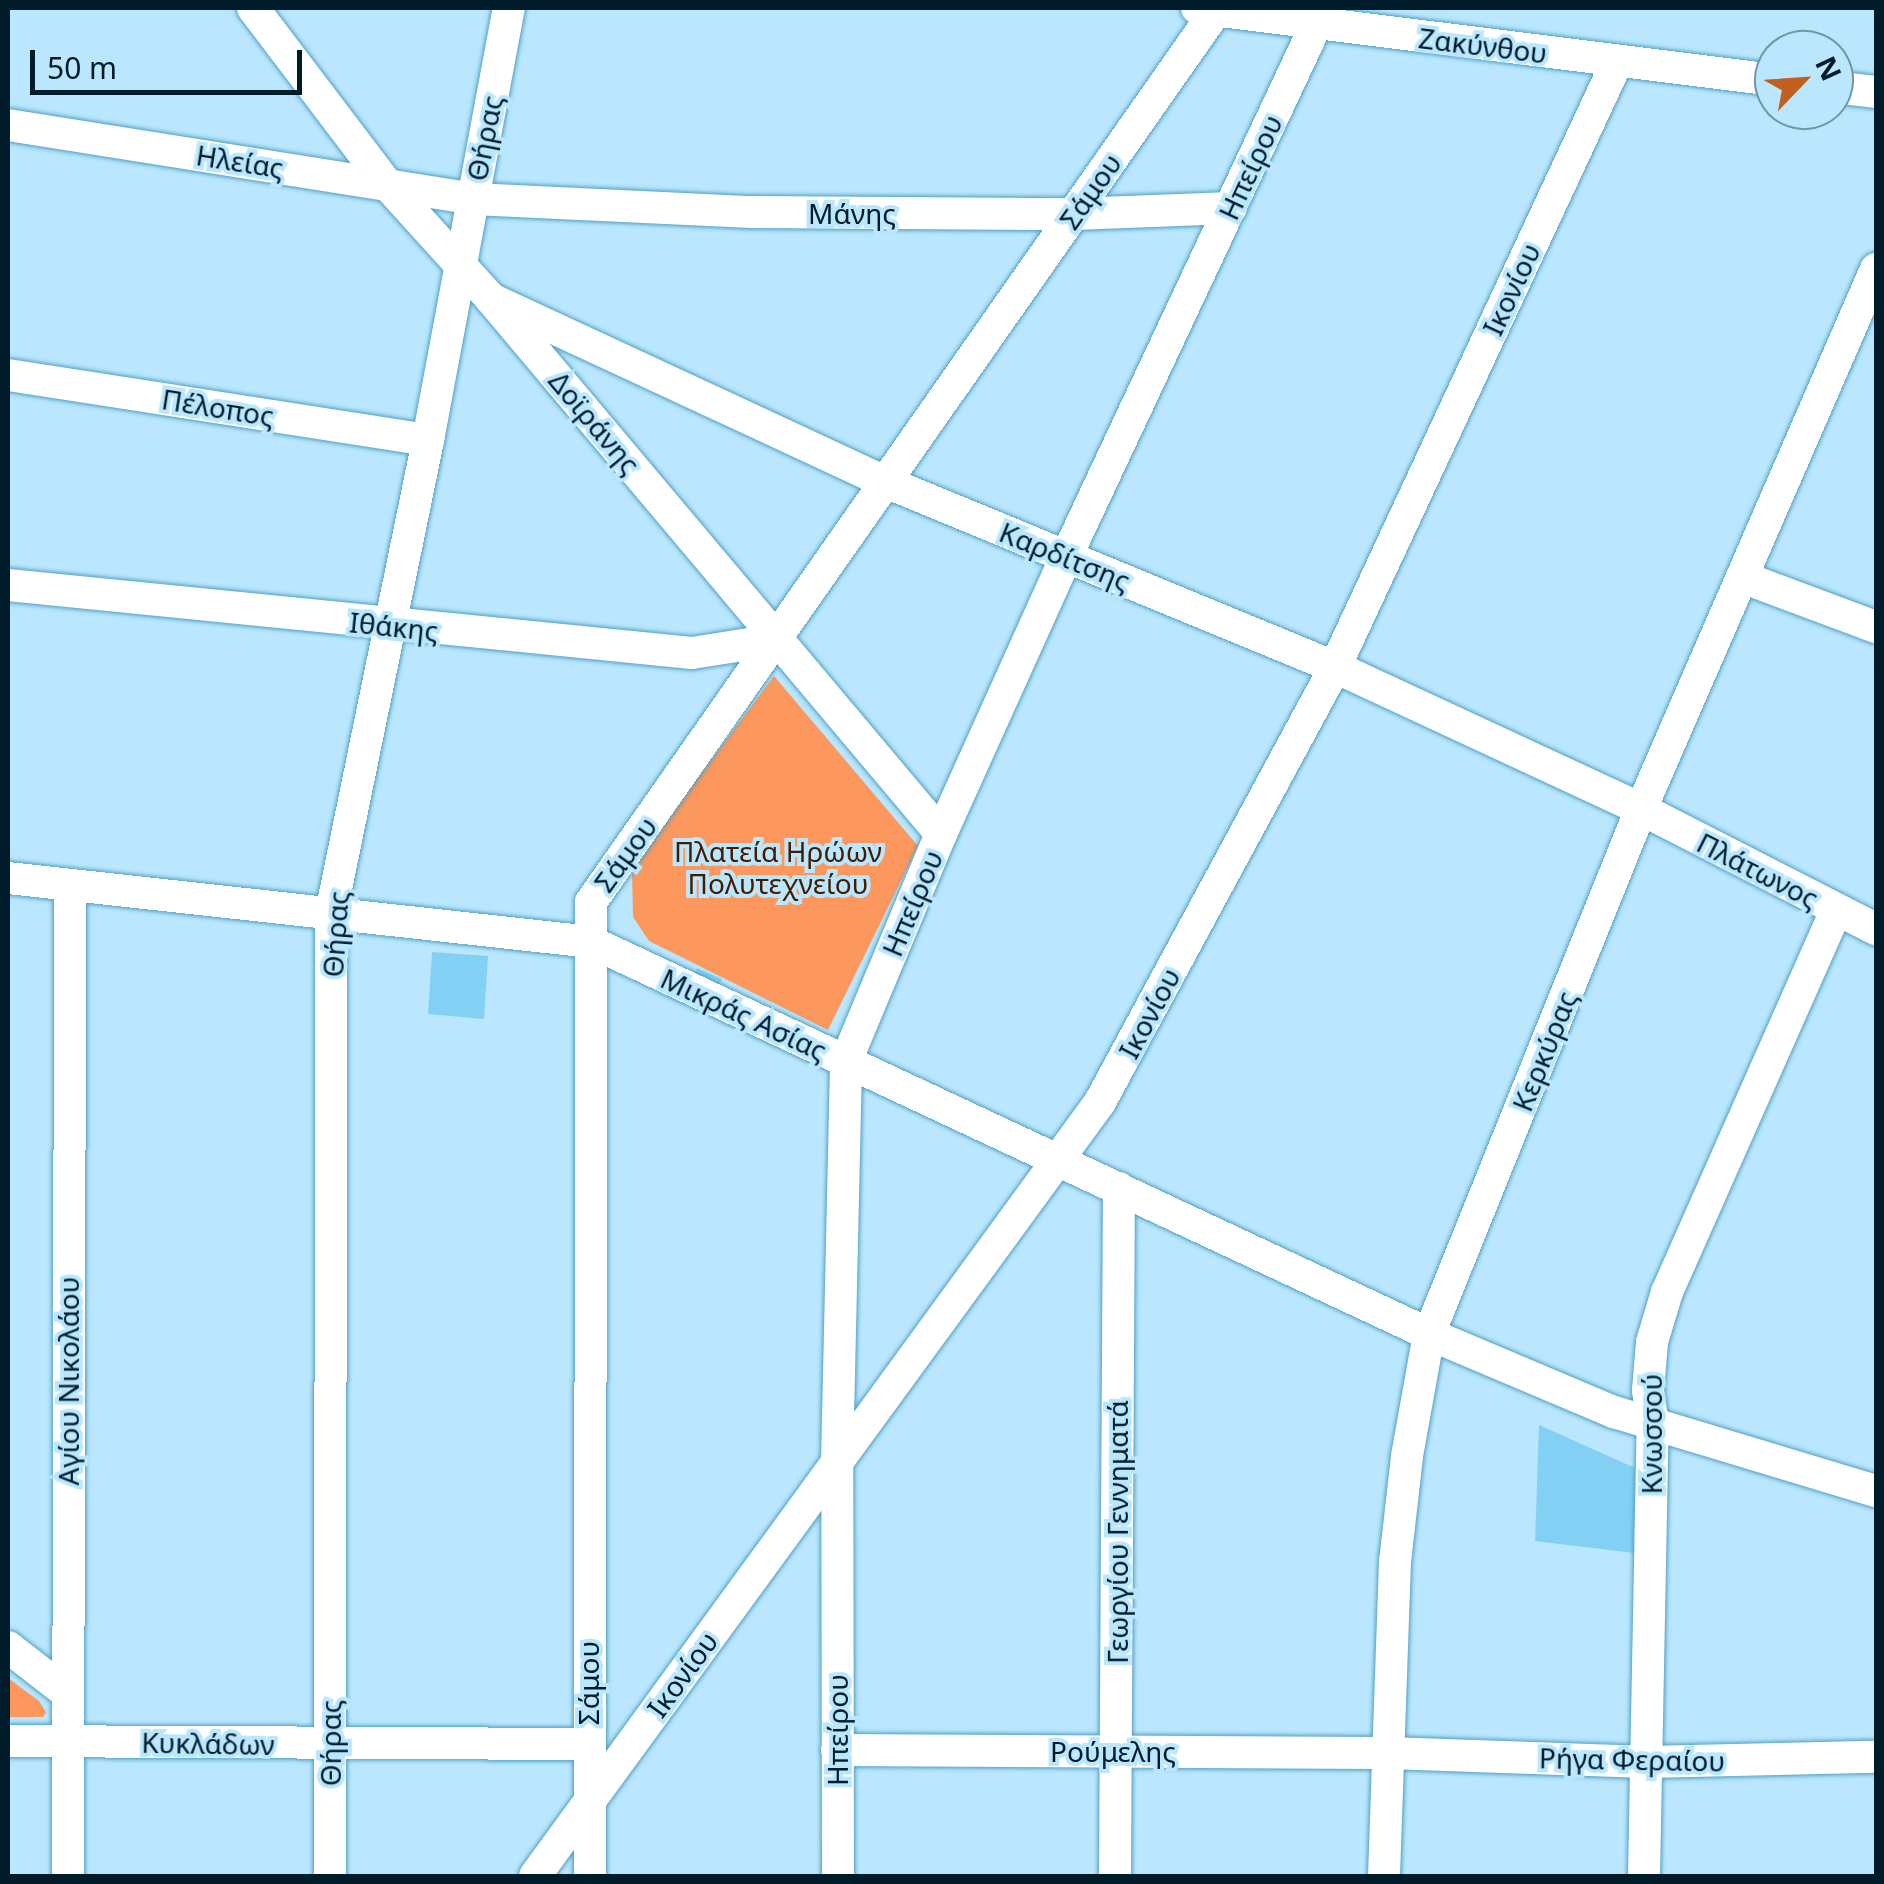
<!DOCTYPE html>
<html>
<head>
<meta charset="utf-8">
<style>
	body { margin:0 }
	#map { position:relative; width:1884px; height:1884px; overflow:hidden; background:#bae7fe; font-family:"Noto Sans",sans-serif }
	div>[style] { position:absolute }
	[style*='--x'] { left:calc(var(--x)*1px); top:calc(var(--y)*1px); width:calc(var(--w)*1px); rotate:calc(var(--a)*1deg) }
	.green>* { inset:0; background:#fc975d }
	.building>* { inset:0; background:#82d1f5 }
	.roads { filter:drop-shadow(0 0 2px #52a0c3) drop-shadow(0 0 2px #52a0c3) }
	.street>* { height:32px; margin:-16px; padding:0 16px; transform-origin:16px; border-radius:16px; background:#fff }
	span { translate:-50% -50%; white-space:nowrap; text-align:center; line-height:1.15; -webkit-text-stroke:8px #bae7fe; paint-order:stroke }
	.street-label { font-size:28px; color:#001c2a }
	.park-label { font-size:28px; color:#461b00 }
	.frame { position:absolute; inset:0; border:10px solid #001c2a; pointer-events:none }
	.north { position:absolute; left:1754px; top:30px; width:100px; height:100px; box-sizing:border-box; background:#bae7fe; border:2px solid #7096a9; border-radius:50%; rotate:65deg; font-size:28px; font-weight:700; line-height:40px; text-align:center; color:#001c2a }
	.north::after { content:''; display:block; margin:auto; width:35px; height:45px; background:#c05f1e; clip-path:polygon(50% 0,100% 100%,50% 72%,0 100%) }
	.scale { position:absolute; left:30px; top:50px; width:272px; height:45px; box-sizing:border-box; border:5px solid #001c2a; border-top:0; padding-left:12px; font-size:30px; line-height:35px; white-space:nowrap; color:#001c2a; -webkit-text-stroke:8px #bae7fe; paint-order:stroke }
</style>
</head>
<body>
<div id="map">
	<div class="green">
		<i style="clip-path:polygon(774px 676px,918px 846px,828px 1030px,649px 941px,633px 917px,632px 872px,638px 858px)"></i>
		<i style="clip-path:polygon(8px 1678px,39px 1701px,46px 1712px,43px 1717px,8px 1717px)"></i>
	</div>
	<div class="building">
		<i style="clip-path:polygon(432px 952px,488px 956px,484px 1019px,428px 1014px)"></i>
		<i style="clip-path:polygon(697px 968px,722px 979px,715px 994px,690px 982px)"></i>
		<i style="clip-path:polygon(1539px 1425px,1635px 1468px,1634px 1553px,1535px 1541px)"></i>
	</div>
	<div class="roads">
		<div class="street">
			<i style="--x:253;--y:8;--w:220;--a:52.8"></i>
			<i style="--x:386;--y:183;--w:156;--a:47.8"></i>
			<i style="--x:491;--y:299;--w:699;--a:49.93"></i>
			<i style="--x:1197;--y:8;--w:581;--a:7.11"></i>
			<i style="--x:1834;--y:87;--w:42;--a:6.8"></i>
			<i style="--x:8;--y:125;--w:471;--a:9"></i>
			<i style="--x:473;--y:199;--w:279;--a:2.7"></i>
			<i style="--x:752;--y:212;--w:322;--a:0.4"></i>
			<i style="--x:1074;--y:214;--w:157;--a:-2.2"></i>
			<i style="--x:491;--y:299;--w:438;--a:24.9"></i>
			<i style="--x:888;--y:483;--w:483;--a:22.4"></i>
			<i style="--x:1335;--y:667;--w:337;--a:24.9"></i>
			<i style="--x:1641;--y:809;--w:264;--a:27.1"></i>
			<i style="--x:8;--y:375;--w:425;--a:8.8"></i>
			<i style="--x:1742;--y:577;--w:143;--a:20.5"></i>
			<i style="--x:8;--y:585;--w:687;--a:5.68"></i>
			<i style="--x:692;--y:653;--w:89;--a:-9"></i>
			<i style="--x:8;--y:878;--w:587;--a:6.26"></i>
			<i style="--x:591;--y:942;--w:925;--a:25.07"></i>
			<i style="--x:1429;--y:1334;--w:201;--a:22.9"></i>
			<i style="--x:1614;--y:1412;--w:274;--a:16.8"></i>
			<i style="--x:8;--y:1647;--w:73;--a:37.8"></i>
			<i style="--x:8;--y:1741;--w:580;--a:0.3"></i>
			<i style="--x:837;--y:1750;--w:551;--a:0.31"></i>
			<i style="--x:1388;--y:1753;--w:259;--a:2"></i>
			<i style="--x:1647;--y:1762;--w:229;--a:-1.3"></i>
			<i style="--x:68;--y:1876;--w:991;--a:-89.88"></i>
			<i style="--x:330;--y:1876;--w:963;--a:-89.94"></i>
			<i style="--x:331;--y:913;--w:483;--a:-78.4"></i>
			<i style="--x:428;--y:440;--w:440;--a:-79.4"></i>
			<i style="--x:535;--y:1876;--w:958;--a:-53.87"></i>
			<i style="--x:1100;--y:1102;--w:494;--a:-61.6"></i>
			<i style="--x:1335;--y:667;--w:667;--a:-65.01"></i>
			<i style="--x:590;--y:1876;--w:974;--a:-89.94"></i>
			<i style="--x:591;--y:902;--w:1092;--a:-54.96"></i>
			<i style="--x:838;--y:1876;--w:414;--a:-90.1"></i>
			<i style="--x:837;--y:1462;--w:401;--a:-88.7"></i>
			<i style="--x:846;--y:1061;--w:246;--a:-67.3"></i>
			<i style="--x:941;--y:834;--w:304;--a:-65.7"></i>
			<i style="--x:1066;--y:557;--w:607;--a:-64.83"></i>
			<i style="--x:1115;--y:1876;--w:688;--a:-89.67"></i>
			<i style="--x:1384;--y:1876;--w:314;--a:-88"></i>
			<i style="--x:1395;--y:1562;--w:107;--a:-83.5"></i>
			<i style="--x:1407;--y:1456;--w:124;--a:-79.8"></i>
			<i style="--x:1429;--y:1334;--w:566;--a:-68.01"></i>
			<i style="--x:1641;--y:809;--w:589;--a:-66.48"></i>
			<i style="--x:1644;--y:1876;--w:450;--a:-88.9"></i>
			<i style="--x:1653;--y:1426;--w:36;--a:-98"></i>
			<i style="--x:1648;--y:1390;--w:48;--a:-85.2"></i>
			<i style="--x:1652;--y:1342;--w:52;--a:-73.3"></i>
			<i style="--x:1667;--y:1292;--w:418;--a:-66.1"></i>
		</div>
	</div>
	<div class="street-label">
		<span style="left:1483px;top:45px;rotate:7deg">Ζακύνθου</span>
		<span style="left:484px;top:138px;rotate:-79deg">Θήρας</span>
		<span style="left:240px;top:161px;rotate:9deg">Ηλείας</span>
		<span style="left:1250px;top:167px;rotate:-65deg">Ηπείρου</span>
		<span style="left:1090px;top:191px;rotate:-55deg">Σάμου</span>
		<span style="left:852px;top:213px">Μάνης</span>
		<span style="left:1511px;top:289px;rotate:-65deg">Ικονίου</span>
		<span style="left:218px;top:407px;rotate:9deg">Πέλοπος</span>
		<span style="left:595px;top:422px;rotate:50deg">Δοϊράνης</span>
		<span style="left:1065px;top:556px;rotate:22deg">Καρδίτσης</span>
		<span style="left:394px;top:626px;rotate:6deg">Ιθάκης</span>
		<span style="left:625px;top:854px;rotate:-54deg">Σάμου</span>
		<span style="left:1758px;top:870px;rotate:27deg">Πλάτωνος</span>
		<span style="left:912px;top:903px;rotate:-67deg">Ηπείρου</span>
		<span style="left:335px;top:934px;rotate:-86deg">Θήρας</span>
		<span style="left:1149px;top:1013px;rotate:-62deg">Ικονίου</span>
		<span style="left:744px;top:1014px;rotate:25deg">Μικράς Ασίας</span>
		<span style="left:1544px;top:1051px;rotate:-68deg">Κερκύρας</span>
		<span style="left:68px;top:1381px;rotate:-90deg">Αγίου Νικολάου</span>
		<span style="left:1651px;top:1434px;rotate:-90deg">Κνωσσού</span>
		<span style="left:1117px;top:1532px;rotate:-90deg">Γεωργίου Γεννηματά</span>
		<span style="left:682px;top:1674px;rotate:-54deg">Ικονίου</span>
		<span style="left:588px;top:1683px;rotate:-90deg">Σάμου</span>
		<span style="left:837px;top:1730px;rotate:-90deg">Ηπείρου</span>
		<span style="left:208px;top:1743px;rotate:1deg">Κυκλάδων</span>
		<span style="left:330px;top:1743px;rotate:-90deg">Θήρας</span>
		<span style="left:1113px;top:1751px">Ρούμελης</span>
		<span style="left:1632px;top:1759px;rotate:1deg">Ρήγα Φεραίου</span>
	</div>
	<div class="park-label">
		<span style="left:778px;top:867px">Πλατεία Ηρώων<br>Πολυτεχνείου</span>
	</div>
	<div class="frame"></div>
	<div class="north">N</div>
	<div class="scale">50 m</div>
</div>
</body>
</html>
